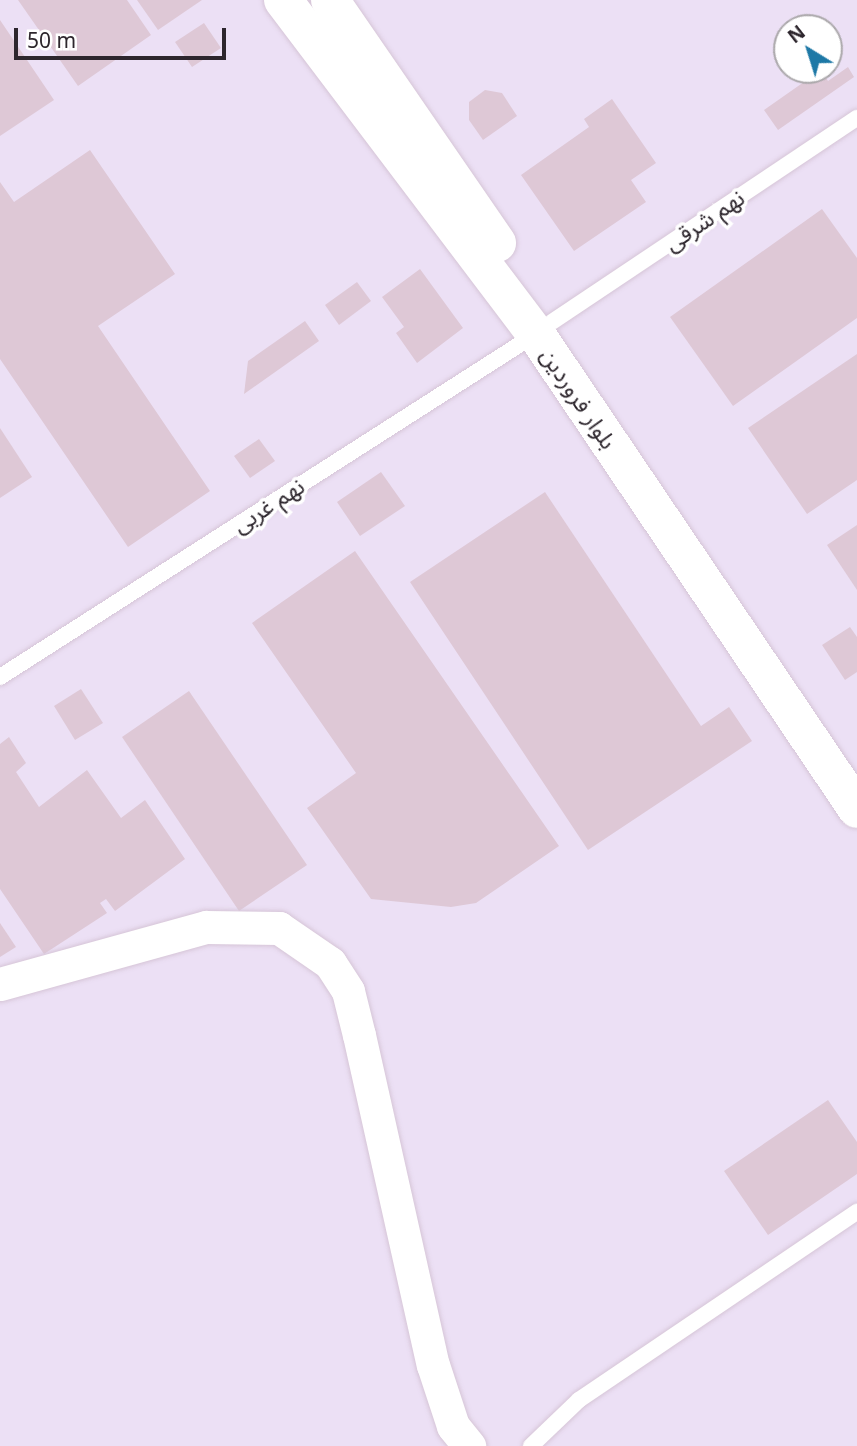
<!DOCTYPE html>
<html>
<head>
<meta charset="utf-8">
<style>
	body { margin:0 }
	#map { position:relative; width:857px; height:1446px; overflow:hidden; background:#fceefd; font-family:"Noto Sans","Noto Sans Arabic",sans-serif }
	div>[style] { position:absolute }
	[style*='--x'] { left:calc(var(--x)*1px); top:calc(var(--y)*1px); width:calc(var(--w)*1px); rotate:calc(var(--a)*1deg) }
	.industrial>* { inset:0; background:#ece0f5 }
	.building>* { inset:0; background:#dec8d6 }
	.roads { filter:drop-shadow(0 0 2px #d6c5d7) drop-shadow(0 0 2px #d6c5d7) }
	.service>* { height:16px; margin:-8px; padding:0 8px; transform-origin:8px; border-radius:8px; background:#fff }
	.minor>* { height:33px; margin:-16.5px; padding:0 16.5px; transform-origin:16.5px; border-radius:16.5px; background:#fff }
	.tertiary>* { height:38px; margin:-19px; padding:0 19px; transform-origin:19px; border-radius:19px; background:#fff }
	span { translate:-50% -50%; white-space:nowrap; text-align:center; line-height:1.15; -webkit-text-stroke:7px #fff; paint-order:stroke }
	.street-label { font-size:23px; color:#2d262d }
	.north { position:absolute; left:773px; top:14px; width:70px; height:70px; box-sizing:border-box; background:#fff; border:2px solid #aba8ab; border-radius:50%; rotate:322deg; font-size:19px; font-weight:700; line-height:28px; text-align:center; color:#2d262d }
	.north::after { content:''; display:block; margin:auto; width:24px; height:32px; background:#1d78a6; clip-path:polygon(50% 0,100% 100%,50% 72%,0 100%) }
	.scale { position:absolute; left:14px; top:28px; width:212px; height:32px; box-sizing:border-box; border:4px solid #2d262d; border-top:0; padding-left:9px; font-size:21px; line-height:24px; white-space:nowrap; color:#2d262d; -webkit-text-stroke:5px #fff; paint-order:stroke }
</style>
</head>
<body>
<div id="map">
	<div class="industrial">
		<i style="clip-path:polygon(evenodd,0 0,857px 0,857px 1446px,0 1446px,0 0,787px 28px,829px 28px,829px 70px,787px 70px,787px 28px)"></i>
	</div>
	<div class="building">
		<i style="clip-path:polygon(18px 0,127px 0,151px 35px,78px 86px)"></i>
		<i style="clip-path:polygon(137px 0,202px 0,158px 30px)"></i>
		<i style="clip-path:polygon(0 20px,54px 100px,0 136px)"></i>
		<i style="clip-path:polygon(204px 23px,221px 48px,192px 67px,175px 42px)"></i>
		<i style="clip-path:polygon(848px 67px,854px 77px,778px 130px,764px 110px,821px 70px,828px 81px)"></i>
		<i style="clip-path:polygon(485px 90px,502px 93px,517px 116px,483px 140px,469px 120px,469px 102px)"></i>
		<i style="clip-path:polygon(612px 99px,656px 163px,631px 180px,646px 202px,574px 251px,521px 175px,589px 127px,584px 119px)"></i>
		<i style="clip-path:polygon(90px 150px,175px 274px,98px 326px,210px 491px,128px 547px,0 359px,0 182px,14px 202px)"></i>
		<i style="clip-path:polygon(822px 209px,857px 258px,857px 318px,733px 406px,670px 317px)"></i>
		<i style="clip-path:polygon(420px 269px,463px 328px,417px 363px,396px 333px,404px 327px,382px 297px)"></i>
		<i style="clip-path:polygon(357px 282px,371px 301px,339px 325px,325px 305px)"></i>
		<i style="clip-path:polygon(305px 321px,319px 341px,244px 394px,248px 361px)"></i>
		<i style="clip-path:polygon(857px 354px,857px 480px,807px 514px,748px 428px)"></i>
		<i style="clip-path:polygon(0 428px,32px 477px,0 498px)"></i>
		<i style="clip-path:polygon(259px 439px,275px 461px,250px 478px,234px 456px)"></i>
		<i style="clip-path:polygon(381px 472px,405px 506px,360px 536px,337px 502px)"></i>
		<i style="clip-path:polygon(545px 492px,701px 726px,729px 707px,752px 741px,588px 850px,410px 582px)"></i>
		<i style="clip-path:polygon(857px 525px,857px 590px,827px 545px)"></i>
		<i style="clip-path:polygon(355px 551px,559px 846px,476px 903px,451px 907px,371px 899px,307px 808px,356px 773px,252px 623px)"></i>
		<i style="clip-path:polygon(850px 627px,857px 637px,857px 672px,845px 680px,822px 645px)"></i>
		<i style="clip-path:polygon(81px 689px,103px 723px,75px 740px,54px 706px)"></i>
		<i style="clip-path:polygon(189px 691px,307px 865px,239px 911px,122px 737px)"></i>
		<i style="clip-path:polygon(9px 737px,26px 763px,16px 772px,39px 807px,87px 770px,121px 818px,145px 800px,185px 859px,115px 911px,106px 899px,100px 903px,107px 913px,44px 954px,0 889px,0 744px)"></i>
		<i style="clip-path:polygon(0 923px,16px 947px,0 957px)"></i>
		<i style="clip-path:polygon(828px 1100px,857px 1142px,857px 1174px,768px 1235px,724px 1171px)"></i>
	</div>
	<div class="roads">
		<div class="service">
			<i style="--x:552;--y:322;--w:367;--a:-33.8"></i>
			<i style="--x:0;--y:677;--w:636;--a:-32.62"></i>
			<i style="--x:531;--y:1446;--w:66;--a:-43.8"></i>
			<i style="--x:579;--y:1400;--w:336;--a:-34.1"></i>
		</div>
		<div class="minor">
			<i style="--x:0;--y:984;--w:214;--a:-15.5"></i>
			<i style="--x:206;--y:927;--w:73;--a:0.8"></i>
			<i style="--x:279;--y:928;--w:62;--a:34.5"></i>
			<i style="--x:330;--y:963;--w:33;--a:57"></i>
			<i style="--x:348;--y:991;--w:45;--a:76"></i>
			<i style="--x:359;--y:1035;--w:338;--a:77.4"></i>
			<i style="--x:433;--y:1365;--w:64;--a:71.8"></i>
			<i style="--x:453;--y:1426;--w:26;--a:51"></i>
		</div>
		<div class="tertiary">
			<i style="--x:283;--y:0;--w:419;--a:52.9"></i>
			<i style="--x:536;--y:334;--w:573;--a:55.95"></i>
			<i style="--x:330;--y:0;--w:295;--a:55.5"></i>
		</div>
	</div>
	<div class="street-label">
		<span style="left:704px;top:220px;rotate:-34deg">نهم شرقی</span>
		<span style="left:579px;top:398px;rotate:56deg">بلوار فروردین</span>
		<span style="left:268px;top:505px;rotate:-33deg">نهم غربی</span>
	</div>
	<div class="north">N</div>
	<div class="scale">50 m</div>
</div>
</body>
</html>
